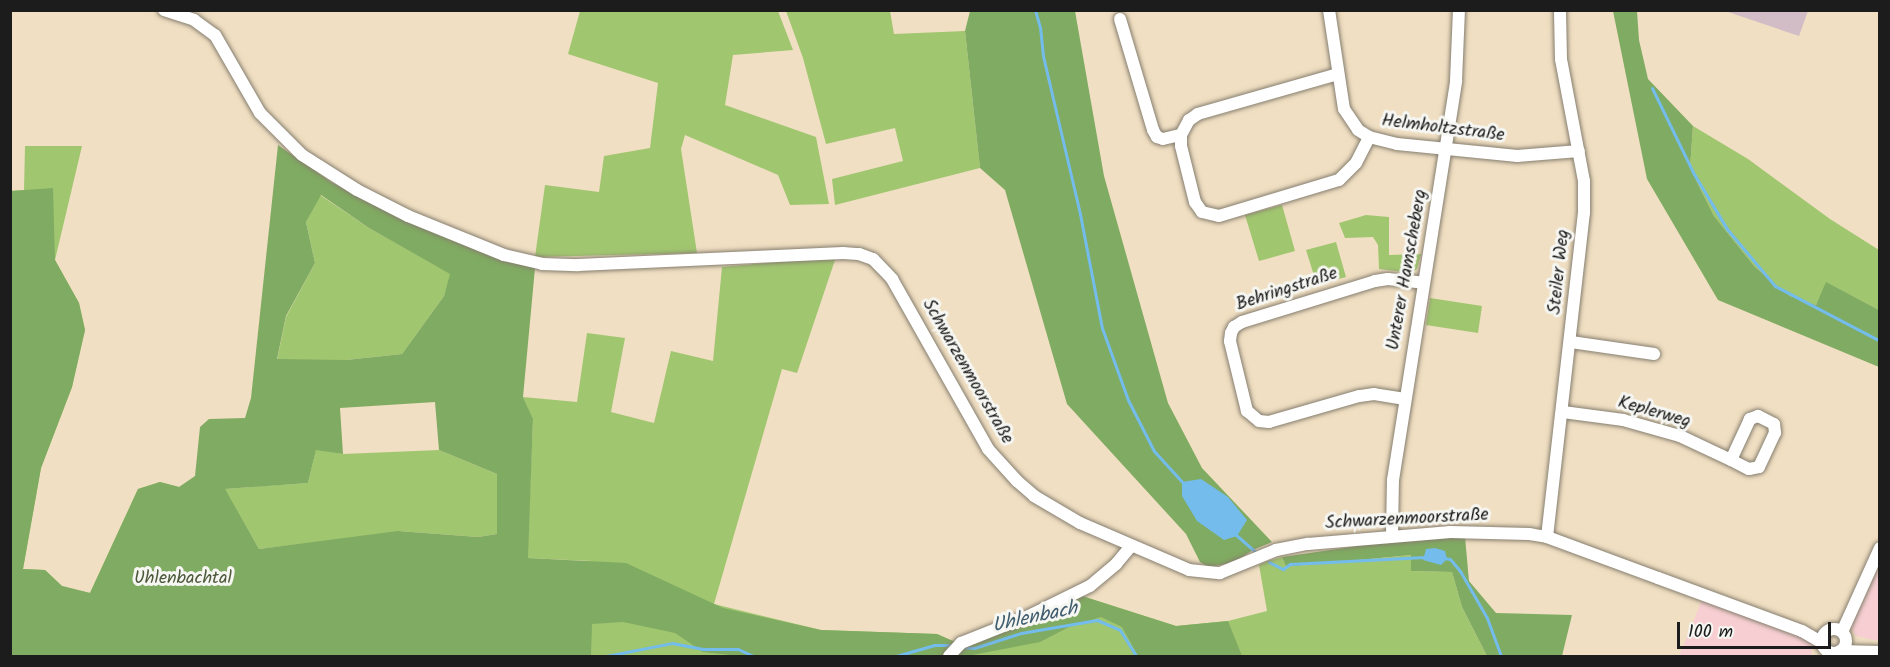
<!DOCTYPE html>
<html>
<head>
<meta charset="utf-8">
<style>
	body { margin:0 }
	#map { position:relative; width:1890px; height:667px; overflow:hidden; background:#f0dfc2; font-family:Kalam,sans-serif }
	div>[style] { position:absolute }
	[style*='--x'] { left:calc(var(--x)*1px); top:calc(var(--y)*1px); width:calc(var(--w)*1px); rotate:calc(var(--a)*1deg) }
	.built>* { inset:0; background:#f7cfd2 }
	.industrial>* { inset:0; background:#d2bdc6 }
	.green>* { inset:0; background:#a1c670 }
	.forest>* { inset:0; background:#80ab62 }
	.water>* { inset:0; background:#73bcec }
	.stream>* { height:3px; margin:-1.5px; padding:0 1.5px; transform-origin:1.5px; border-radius:1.5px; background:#73bcec }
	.roads { filter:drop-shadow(0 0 2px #867e6f) drop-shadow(0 0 2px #867e6f) }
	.minor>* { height:12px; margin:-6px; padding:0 6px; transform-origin:6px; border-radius:6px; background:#fff }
	.minor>.ring { margin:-6px; padding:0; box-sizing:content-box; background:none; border:12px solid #fff; border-radius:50% }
	span { translate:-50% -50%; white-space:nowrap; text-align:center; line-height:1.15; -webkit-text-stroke:6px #f6f6f2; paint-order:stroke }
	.street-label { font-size:18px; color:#1c1c1c }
	.park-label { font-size:18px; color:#4b5839 }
	.water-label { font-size:20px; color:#3f5c6f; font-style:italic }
	.frame { position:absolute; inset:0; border:12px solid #1c1c1c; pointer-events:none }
	.scale { position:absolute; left:1677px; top:622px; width:154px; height:27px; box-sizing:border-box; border:3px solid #1c1c1c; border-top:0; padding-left:8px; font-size:18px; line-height:21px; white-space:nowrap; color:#1c1c1c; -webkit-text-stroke:4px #f6f6f2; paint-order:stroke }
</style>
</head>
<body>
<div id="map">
	<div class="built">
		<i style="clip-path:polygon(1879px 567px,1879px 641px,1856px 636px,1851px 627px)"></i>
		<i style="clip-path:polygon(1702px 600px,1811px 641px,1812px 655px,1815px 656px,1679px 656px)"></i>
	</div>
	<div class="industrial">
		<i style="clip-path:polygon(1725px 11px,1808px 11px,1799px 36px)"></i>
	</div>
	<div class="green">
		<i style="clip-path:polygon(580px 11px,778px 11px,793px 50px,733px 55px,725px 105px,816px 137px,829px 204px,790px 205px,778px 175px,685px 135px,681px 149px,697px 253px,535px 257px,545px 185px,599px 192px,604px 156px,650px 148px,658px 83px,568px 54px)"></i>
		<i style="clip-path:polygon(786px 11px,890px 11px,894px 34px,965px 31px,980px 168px,835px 205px,832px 179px,903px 161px,895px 128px,826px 144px,803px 58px)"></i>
		<i style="clip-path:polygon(1693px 126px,1748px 159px,1830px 219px,1879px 250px,1879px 310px,1827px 283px,1816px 305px,1790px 296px,1755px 267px,1714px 216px,1690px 168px)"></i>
		<i style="clip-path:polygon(25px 146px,82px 146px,55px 260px,79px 303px,85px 330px,72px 387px,41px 468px,23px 569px,45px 570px,62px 586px,90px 593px,138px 489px,160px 482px,179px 487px,258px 552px,301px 544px,259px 549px,224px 489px,308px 483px,316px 449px,343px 454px,439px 450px,497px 474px,497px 534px,478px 537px,398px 531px,523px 561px,592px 561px,527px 558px,533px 420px,523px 397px,577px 402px,587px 333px,625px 338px,611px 412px,654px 423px,671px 351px,713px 361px,722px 267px,836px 257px,797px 373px,782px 369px,714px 604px,821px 630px,937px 634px,962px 645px,1082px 596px,1176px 626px,1228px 621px,1267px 611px,1259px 565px,1268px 561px,1282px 557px,1286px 567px,1412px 555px,1411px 571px,1452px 572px,1462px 607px,1487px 656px,11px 656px,10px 191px,24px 190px)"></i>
		<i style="clip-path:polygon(320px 195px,369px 228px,451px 274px,444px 296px,402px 354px,346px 360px,277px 360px,286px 317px,315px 263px,306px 222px)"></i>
		<i style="clip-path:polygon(1282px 205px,1295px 251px,1259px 261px,1245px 215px)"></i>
		<i style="clip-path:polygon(1366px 215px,1389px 217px,1389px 255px,1421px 254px,1417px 269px,1412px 273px,1379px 269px,1378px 245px,1373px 237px,1345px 238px,1339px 223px)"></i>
		<i style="clip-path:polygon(1336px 242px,1346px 277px,1317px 285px,1306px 250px)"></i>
		<i style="clip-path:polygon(1430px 298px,1482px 306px,1478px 333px,1426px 325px)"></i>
	</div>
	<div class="forest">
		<i style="clip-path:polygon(970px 11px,1075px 11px,1104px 176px,1168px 403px,1202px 468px,1272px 542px,1253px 550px,1233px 563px,1208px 567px,1200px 562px,1186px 534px,1067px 404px,1005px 190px,980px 168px,965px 31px)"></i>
		<i style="clip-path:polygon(1613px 11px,1637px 11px,1639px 40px,1648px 79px,1693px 126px,1690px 168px,1714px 216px,1755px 267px,1790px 296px,1816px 305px,1826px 282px,1879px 310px,1879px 367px,1718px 300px,1647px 179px)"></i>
		<i style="clip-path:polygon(evenodd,278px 145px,331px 182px,382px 209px,480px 252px,535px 268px,523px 397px,533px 419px,528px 558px,626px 563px,723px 608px,821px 630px,937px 634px,962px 645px,1082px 596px,1176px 626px,1228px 621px,1242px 656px,1138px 656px,1122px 627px,1101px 617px,1069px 627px,1040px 642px,967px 656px,740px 656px,703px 652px,675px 633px,623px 622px,592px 624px,591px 656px,11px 656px,11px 191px,53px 188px,55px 260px,79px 303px,85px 330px,72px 387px,41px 468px,23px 569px,45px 570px,62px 586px,90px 593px,138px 489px,160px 482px,179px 487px,195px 476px,200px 427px,209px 419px,245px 418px,251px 398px,278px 145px,321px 195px,369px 228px,450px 274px,444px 296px,402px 354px,346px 360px,277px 359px,286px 316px,315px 263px,306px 222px,321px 195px,278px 145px,435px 402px,439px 450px,497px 474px,497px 534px,478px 537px,398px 531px,259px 549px,225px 489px,308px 483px,316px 450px,343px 454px,340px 408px,435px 402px)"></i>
		<i style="clip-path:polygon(1465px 537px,1469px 581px,1496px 613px,1572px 615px,1562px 656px,1487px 656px,1462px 607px,1452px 572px,1411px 571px,1411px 555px,1286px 567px,1282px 557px,1413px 538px)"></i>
	</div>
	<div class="water">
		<i style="clip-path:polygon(1201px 479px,1228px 497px,1247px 520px,1237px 536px,1224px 540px,1197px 521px,1182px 496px,1182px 482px)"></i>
		<i style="clip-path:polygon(1435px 548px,1445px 551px,1447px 559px,1441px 565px,1423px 560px,1426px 549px)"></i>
	</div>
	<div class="stream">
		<i style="--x:1035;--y:10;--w:18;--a:74"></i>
		<i style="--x:1040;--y:27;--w:29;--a:84"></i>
		<i style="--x:1043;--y:56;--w:162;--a:76.8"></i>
		<i style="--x:1080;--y:214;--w:116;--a:79.1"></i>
		<i style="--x:1102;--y:328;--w:77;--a:70.1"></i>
		<i style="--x:1128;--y:400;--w:57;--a:63"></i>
		<i style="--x:1154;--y:451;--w:43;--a:47.8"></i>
		<i style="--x:1652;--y:88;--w:96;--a:64"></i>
		<i style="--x:1694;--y:174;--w:64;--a:59"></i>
		<i style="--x:1727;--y:229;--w:75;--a:49.9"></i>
		<i style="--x:1775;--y:286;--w:119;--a:27.6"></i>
		<i style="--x:1235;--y:534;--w:29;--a:41"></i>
		<i style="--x:1444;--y:558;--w:6;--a:9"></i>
		<i style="--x:1450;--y:559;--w:16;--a:50"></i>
		<i style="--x:1460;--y:571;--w:54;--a:60.1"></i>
		<i style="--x:1487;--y:618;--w:40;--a:69.8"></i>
		<i style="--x:1269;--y:562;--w:16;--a:27"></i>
		<i style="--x:1283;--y:569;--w:9;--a:-36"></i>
		<i style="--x:1290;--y:564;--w:135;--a:-3"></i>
		<i style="--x:962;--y:647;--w:12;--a:5"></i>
		<i style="--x:974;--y:648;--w:49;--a:-17.7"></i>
		<i style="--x:1021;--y:633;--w:77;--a:-9.7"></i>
		<i style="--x:1097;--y:620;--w:25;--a:23"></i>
		<i style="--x:1120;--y:630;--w:31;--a:58"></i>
		<i style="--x:606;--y:656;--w:67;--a:-11.1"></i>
		<i style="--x:672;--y:643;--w:33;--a:11"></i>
		<i style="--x:704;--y:649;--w:34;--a:0"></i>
		<i style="--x:738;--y:649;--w:17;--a:25"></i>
		<i style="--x:896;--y:656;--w:40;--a:-16"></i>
		<i style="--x:934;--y:645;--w:15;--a:0"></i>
	</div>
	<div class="roads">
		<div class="minor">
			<i style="--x:164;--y:10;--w:32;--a:18"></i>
			<i style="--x:194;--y:20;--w:26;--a:36"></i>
			<i style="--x:215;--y:35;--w:90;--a:60"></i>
			<i style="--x:260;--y:113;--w:59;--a:45"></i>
			<i style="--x:302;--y:155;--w:65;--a:32.5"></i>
			<i style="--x:357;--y:190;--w:57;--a:27"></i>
			<i style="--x:408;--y:216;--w:104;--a:22.1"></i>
			<i style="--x:504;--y:255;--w:39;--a:13"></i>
			<i style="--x:542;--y:264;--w:36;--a:2"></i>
			<i style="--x:578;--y:265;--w:265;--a:-2.6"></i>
			<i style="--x:843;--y:253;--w:16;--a:4"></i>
			<i style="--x:859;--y:254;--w:15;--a:20"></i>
			<i style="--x:873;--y:259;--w:28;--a:46"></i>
			<i style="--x:892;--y:279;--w:195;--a:60.5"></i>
			<i style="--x:988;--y:449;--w:43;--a:47.8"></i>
			<i style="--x:1017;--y:481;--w:23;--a:41"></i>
			<i style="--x:1034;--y:496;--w:53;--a:30.4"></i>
			<i style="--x:1080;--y:523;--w:119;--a:23.3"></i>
			<i style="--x:1189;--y:570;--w:31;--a:6"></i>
			<i style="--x:1220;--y:573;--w:61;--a:-22.3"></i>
			<i style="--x:1276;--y:550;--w:33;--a:-11"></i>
			<i style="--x:1308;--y:544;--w:143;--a:-4.8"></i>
			<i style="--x:1450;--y:532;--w:79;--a:1.5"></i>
			<i style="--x:1529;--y:534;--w:18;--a:9"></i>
			<i style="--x:1547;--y:537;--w:118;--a:20.3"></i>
			<i style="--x:1658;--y:578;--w:153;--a:20.2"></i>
			<i style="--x:1802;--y:631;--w:24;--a:30"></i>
			<i style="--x:1329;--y:10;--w:100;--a:81.4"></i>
			<i style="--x:1344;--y:109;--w:25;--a:56"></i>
			<i style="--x:1358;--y:130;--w:13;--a:32"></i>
			<i style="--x:1369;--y:137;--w:29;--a:14"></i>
			<i style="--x:1397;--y:144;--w:121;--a:5.7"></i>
			<i style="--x:1517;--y:156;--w:62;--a:-4.6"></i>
			<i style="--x:1120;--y:19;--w:116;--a:73.4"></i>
			<i style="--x:1153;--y:130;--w:8;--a:60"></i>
			<i style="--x:1157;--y:137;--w:6;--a:18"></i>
			<i style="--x:1163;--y:139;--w:18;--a:-13"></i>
			<i style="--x:1338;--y:74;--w:146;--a:164.1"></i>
			<i style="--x:1198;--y:114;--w:11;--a:146"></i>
			<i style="--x:1189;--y:120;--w:17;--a:118"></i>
			<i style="--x:1181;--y:135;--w:11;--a:90"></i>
			<i style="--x:1181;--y:146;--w:58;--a:76"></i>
			<i style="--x:1195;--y:202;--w:12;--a:55"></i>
			<i style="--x:1202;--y:212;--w:17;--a:13"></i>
			<i style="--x:1219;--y:216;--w:125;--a:-16.7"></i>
			<i style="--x:1339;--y:180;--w:24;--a:-45"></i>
			<i style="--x:1356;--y:163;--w:29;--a:-63"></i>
			<i style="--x:1571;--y:342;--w:84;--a:8.2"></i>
			<i style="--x:1405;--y:399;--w:31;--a:-171"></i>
			<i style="--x:1374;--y:394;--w:15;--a:172"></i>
			<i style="--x:1359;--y:396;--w:94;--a:163.9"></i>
			<i style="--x:1269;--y:422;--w:10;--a:-174"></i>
			<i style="--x:1259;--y:421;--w:16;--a:-140"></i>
			<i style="--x:1247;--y:411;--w:72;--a:-103.7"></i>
			<i style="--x:1230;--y:341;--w:8;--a:-83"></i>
			<i style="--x:1231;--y:333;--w:7;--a:-63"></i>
			<i style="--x:1234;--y:327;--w:9;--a:-32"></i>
			<i style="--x:1242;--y:322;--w:139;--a:-17.1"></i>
			<i style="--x:1375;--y:281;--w:13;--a:-9"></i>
			<i style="--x:1388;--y:279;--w:36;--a:6"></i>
			<i style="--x:1563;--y:412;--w:61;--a:7.6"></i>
			<i style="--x:1623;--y:420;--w:59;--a:15.7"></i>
			<i style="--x:1680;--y:436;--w:56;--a:25.2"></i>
			<i style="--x:1731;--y:460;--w:20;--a:27"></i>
			<i style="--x:1749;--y:469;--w:10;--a:-11"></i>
			<i style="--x:1759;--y:467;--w:38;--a:-65"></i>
			<i style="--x:1775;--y:433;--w:9;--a:-96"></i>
			<i style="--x:1774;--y:424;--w:18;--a:-153"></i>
			<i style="--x:1758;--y:416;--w:9;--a:159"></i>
			<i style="--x:1750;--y:419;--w:45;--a:114.9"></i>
			<i style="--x:1392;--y:535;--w:55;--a:-89"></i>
			<i style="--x:1393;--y:480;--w:404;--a:-81"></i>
			<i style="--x:1456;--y:81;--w:71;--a:-87.6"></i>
			<i style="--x:1547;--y:537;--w:326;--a:-83.5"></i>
			<i style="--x:1584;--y:213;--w:32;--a:-90"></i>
			<i style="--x:1584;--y:181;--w:124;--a:-100.7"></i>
			<i style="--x:1561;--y:59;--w:49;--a:-91.2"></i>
			<i class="ring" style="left:1822px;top:629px;width:12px;height:12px"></i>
			<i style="--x:1842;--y:632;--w:92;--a:-65.7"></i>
			<i style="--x:1840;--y:651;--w:40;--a:1.4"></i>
			<i style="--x:949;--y:656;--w:18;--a:-47"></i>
			<i style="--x:961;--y:643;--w:73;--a:-21.7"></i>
			<i style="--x:1029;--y:616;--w:68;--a:-26.2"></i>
			<i style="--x:1090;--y:586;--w:34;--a:-40"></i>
			<i style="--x:1116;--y:564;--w:23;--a:-50"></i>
		</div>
	</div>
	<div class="street-label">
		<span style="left:1443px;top:129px;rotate:7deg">Helmholtzstraße</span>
		<span style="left:1408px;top:270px;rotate:-80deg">Unterer Hamscheberg</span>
		<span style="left:1560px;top:272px;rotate:-84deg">Steiler Weg</span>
		<span style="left:1287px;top:290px;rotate:-18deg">Behringstraße</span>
		<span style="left:967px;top:372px;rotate:60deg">Schwarzenmoorstraße</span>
		<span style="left:1654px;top:413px;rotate:16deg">Keplerweg</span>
		<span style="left:1407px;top:520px;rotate:-3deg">Schwarzenmoorstraße</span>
	</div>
	<div class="park-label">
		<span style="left:183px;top:579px">Uhlenbachtal</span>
	</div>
	<div class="water-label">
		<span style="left:1035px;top:618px;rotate:-12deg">Uhlenbach</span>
	</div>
	<div class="frame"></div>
	<div class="scale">100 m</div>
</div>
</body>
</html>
